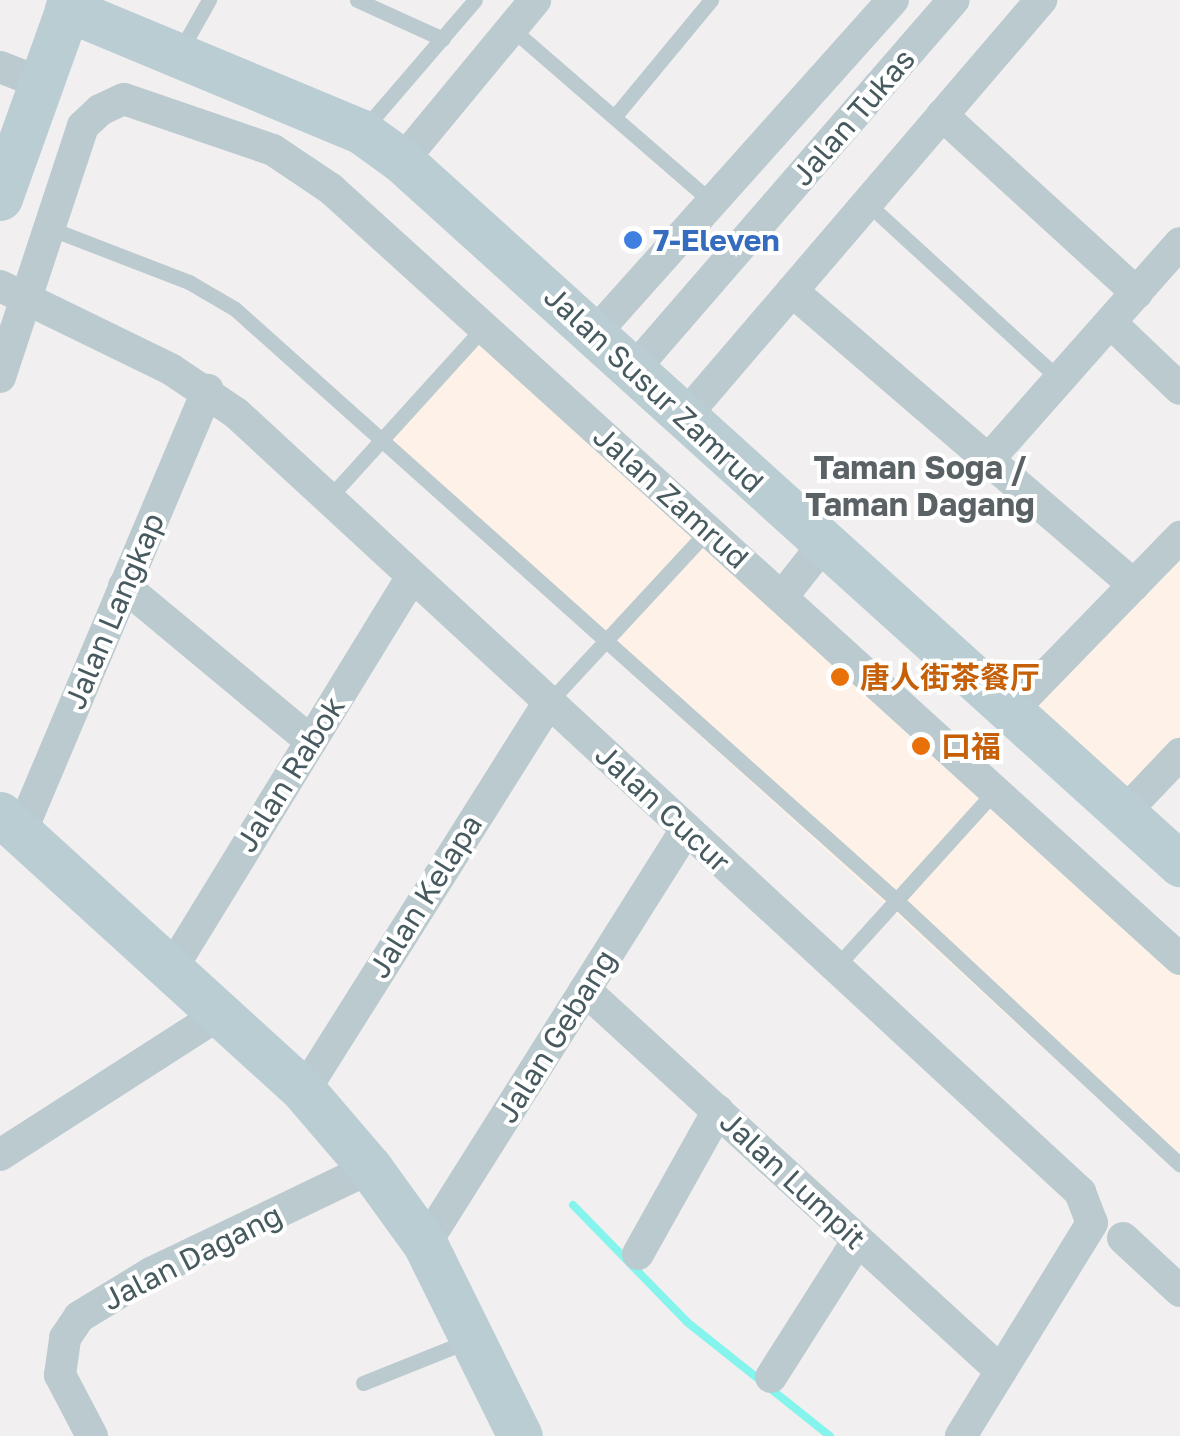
<!DOCTYPE html>
<html>
<head>
<meta charset="utf-8">
<style>
	body { margin:0 }
	#map { position:relative; width:1180px; height:1436px; overflow:hidden; background:#f2eff0; font-family:"Golos Text","Noto Sans SC",sans-serif }
	div>[style] { position:absolute }
	[style*='--x'] { left:calc(var(--x)*1px); top:calc(var(--y)*1px); width:calc(var(--w)*1px); rotate:calc(var(--a)*1deg) }
	.commercial>* { inset:0; background:#fef1e8 }
	.stream>* { height:8px; margin:-4px; padding:0 4px; transform-origin:4px; border-radius:4px; background:#84f4ec }
	.lane>* { height:15px; margin:-7.5px; padding:0 7.5px; transform-origin:7.5px; border-radius:7.5px; background:#bacace }
	.street>* { height:32px; margin:-16px; padding:0 16px; transform-origin:16px; border-radius:16px; background:#bacace }
	.secondary>* { height:45px; margin:-22.5px; padding:0 22.5px; transform-origin:22.5px; border-radius:22.5px; background:#b9cdd3 }
	.dots>* { width:28px; height:28px; translate:-50% -50%; box-sizing:border-box; border:5px solid #fff; border-radius:50% }
	span { translate:-50% -50%; white-space:nowrap; text-align:center; line-height:1.15; -webkit-text-stroke:8px #fff; paint-order:stroke }
	.street-label { font-size:30px; color:#465a5f }
	.shop-label { font-size:30px; color:#366cbe; font-weight:700 }
	.left { translate:0 -50%; text-align:left }
	.food-label { font-size:30px; color:#c56008; font-weight:700 }
	.neighbourhood-label { font-size:32px; color:#5b6265; font-weight:700 }
</style>
</head>
<body>
<div id="map">
	<div class="commercial">
		<i style="clip-path:polygon(485px 319px,1180px 947px,1180px 1173px,374px 439px)"></i>
		<i style="clip-path:polygon(1180px 524px,1180px 767px,1141px 809px,1014px 694px)"></i>
	</div>
	<div class="stream">
		<i style="--x:573;--y:1205;--w:163;--a:45.7"></i>
		<i style="--x:687;--y:1322;--w:183;--a:38.6"></i>
	</div>
	<div class="lane">
		<i style="--x:357;--y:0;--w:94;--a:24.4"></i>
		<i style="--x:512;--y:29;--w:266;--a:40.9"></i>
		<i style="--x:179;--y:53;--w:61;--a:-60.5"></i>
		<i style="--x:615;--y:116;--w:151;--a:-50.4"></i>
		<i style="--x:364;--y:129;--w:170;--a:-49.3"></i>
		<i style="--x:867;--y:203;--w:260;--a:42.5"></i>
		<i style="--x:49;--y:228;--w:150;--a:21.1"></i>
		<i style="--x:189;--y:282;--w:53;--a:30.4"></i>
		<i style="--x:235;--y:309;--w:887;--a:41.8"></i>
		<i style="--x:896;--y:900;--w:388;--a:43"></i>
		<i style="--x:328;--y:499;--w:229;--a:-47.8"></i>
		<i style="--x:549;--y:702;--w:234;--a:-47.2"></i>
		<i style="--x:836;--y:967;--w:236;--a:-47.9"></i>
		<i style="--x:363;--y:1383;--w:113;--a:-21.8"></i>
	</div>
	<div class="street">
		<i style="--x:0;--y:67;--w:44;--a:21.3"></i>
		<i style="--x:942;--y:115;--w:264;--a:42.4"></i>
		<i style="--x:402;--y:161;--w:209;--a:-50.4"></i>
		<i style="--x:0;--y:286;--w:191;--a:26"></i>
		<i style="--x:172;--y:370;--w:77;--a:33.9"></i>
		<i style="--x:236;--y:413;--w:1149;--a:42.71"></i>
		<i style="--x:1080;--y:1192;--w:33;--a:69"></i>
		<i style="--x:1092;--y:1223;--w:250;--a:121.6"></i>
		<i style="--x:792;--y:291;--w:451;--a:40.7"></i>
		<i style="--x:1111;--y:323;--w:95;--a:43.7"></i>
		<i style="--x:595;--y:333;--w:447;--a:-48.2"></i>
		<i style="--x:634;--y:369;--w:488;--a:-49.1"></i>
		<i style="--x:0;--y:377;--w:264;--a:-71.7"></i>
		<i style="--x:83;--y:126;--w:23;--a:-43"></i>
		<i style="--x:100;--y:110;--w:26;--a:-25"></i>
		<i style="--x:124;--y:99;--w:157;--a:18.9"></i>
		<i style="--x:273;--y:150;--w:70;--a:33.9"></i>
		<i style="--x:331;--y:189;--w:1146;--a:42.21"></i>
		<i style="--x:685;--y:416;--w:548;--a:-49.44"></i>
		<i style="--x:989;--y:459;--w:288;--a:-48.5"></i>
		<i style="--x:124;--y:586;--w:243;--a:39.7"></i>
		<i style="--x:782;--y:597;--w:66;--a:-51.7"></i>
		<i style="--x:1011;--y:711;--w:243;--a:-45.8"></i>
		<i style="--x:1123;--y:814;--w:83;--a:-46.5"></i>
		<i style="--x:21;--y:832;--w:480;--a:-67.1"></i>
		<i style="--x:169;--y:973;--w:465;--a:-58.5"></i>
		<i style="--x:585;--y:990;--w:564;--a:42.49"></i>
		<i style="--x:304;--y:1091;--w:460;--a:-57.8"></i>
		<i style="--x:0;--y:1155;--w:259;--a:-32.7"></i>
		<i style="--x:1123;--y:1238;--w:78;--a:42.9"></i>
		<i style="--x:425;--y:1244;--w:490;--a:-57.8"></i>
		<i style="--x:638;--y:1254;--w:164;--a:-60.8"></i>
		<i style="--x:771;--y:1377;--w:162;--a:-57.6"></i>
		<i style="--x:92;--y:1436;--w:69;--a:-117.7"></i>
		<i style="--x:60;--y:1375;--w:37;--a:-82"></i>
		<i style="--x:65;--y:1338;--w:25;--a:-56"></i>
		<i style="--x:79;--y:1317;--w:84;--a:-31.4"></i>
		<i style="--x:151;--y:1273;--w:243;--a:-25.6"></i>
	</div>
	<div class="secondary">
		<i style="--x:67;--y:9;--w:320;--a:22.6"></i>
		<i style="--x:362;--y:132;--w:49;--a:35.9"></i>
		<i style="--x:402;--y:161;--w:1049;--a:42.1"></i>
		<i style="--x:0;--y:198;--w:210;--a:-70.3"></i>
		<i style="--x:0;--y:814;--w:411;--a:42.3"></i>
		<i style="--x:304;--y:1091;--w:101;--a:49.4"></i>
		<i style="--x:370;--y:1168;--w:94;--a:54.1"></i>
		<i style="--x:425;--y:1244;--w:214;--a:63.7"></i>
	</div>
	<div class="dots">
		<i style="left:633px;top:240px;background:#3f7fe0"></i>
		<i style="left:840px;top:677px;background:#e8710a"></i>
		<i style="left:921px;top:746px;background:#e8710a"></i>
	</div>
	<div class="street-label">
		<span style="left:853px;top:117px;rotate:-49deg">Jalan Tukas</span>
		<span style="left:654px;top:389px;rotate:43deg">Jalan Susur Zamrud</span>
		<span style="left:671px;top:497px;rotate:42deg">Jalan Zamrud</span>
		<span style="left:114px;top:611px;rotate:-67deg">Jalan Langkap</span>
		<span style="left:290px;top:774px;rotate:-58deg">Jalan Rabok</span>
		<span style="left:663px;top:808px;rotate:43deg">Jalan Cucur</span>
		<span style="left:425px;top:896px;rotate:-58deg">Jalan Kelapa</span>
		<span style="left:556px;top:1036px;rotate:-58deg">Jalan Gebang</span>
		<span style="left:793px;top:1180px;rotate:43deg">Jalan Lumpit</span>
		<span style="left:192px;top:1257px;rotate:-27deg">Jalan Dagang</span>
	</div>
	<div class="shop-label">
		<span class="left" style="left:653px;top:240px">7-Eleven</span>
	</div>
	<div class="food-label">
		<span class="left" style="left:860px;top:677px">唐人街茶餐厅</span>
		<span class="left" style="left:941px;top:746px">口福</span>
	</div>
	<div class="neighbourhood-label">
		<span style="left:920px;top:486px">Taman Soga /<br>Taman Dagang</span>
	</div>
</div>
</body>
</html>
